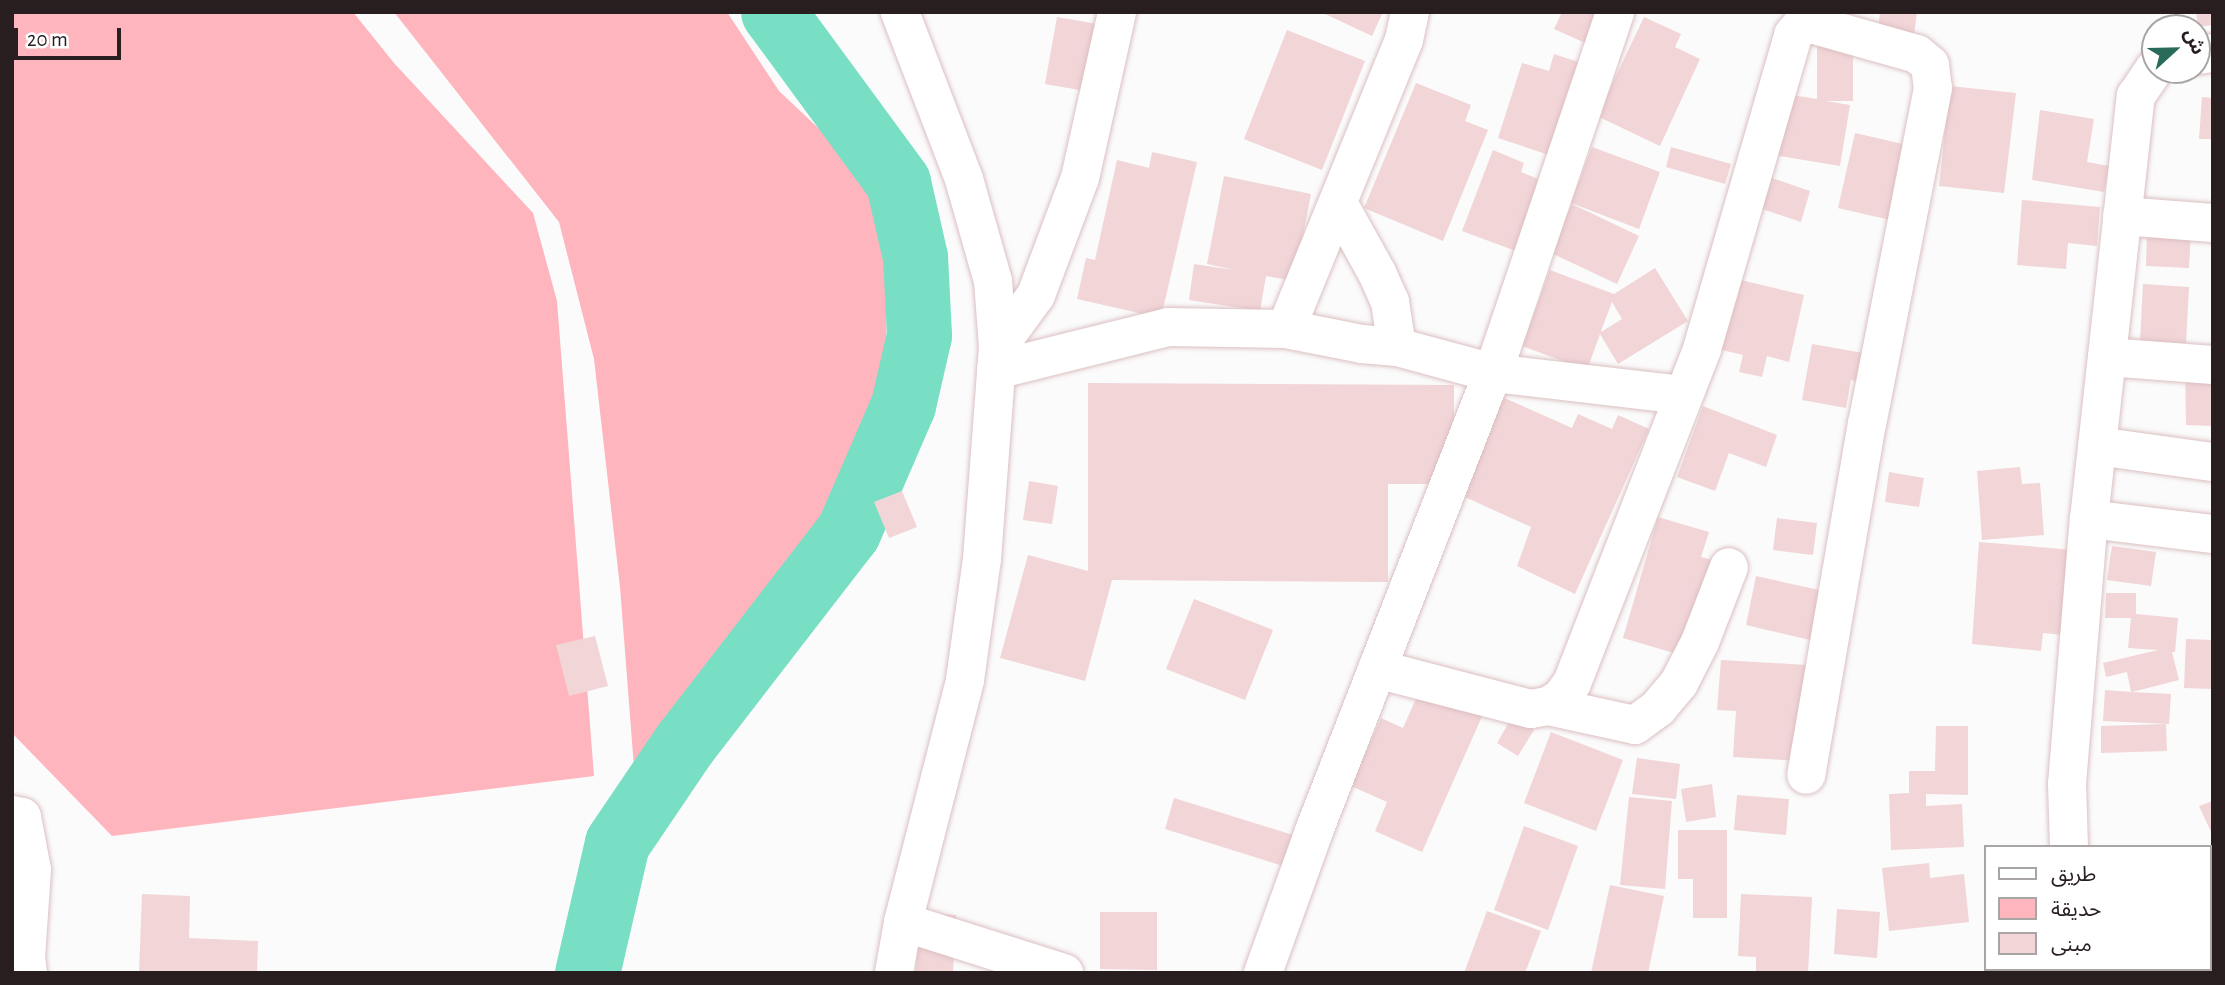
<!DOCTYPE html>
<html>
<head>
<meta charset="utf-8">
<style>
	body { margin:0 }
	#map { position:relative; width:2225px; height:985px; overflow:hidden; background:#fbfbfb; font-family:"Alegreya Sans","Noto Sans Arabic",sans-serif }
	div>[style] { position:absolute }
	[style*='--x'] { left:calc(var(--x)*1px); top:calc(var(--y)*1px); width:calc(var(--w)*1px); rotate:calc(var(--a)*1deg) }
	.green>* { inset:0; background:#feb5bd }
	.river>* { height:65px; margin:-32.5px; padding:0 32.5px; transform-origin:32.5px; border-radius:32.5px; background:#78dfc4 }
	.building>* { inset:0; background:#f1d5d7 }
	.roads { filter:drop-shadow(0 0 2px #dbbfc1) drop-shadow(0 0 2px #dbbfc1) }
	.street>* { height:38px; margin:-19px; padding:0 19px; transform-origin:19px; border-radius:19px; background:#fff }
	span { translate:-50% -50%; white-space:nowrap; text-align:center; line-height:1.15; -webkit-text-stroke:7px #fff; paint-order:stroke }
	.frame { position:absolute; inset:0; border:14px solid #281e1f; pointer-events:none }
	.legend { position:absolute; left:1984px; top:845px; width:228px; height:126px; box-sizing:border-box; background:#fff; border:2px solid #a9a5a5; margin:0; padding:9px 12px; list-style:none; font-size:21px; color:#281e1f }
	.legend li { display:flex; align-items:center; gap:14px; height:35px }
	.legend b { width:35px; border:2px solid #a9a5a5 }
	.north { position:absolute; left:2141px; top:14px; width:70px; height:70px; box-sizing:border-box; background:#fff; border:2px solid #a9a5a5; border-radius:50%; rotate:68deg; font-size:19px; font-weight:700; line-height:28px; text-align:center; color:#281e1f }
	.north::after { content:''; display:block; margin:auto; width:24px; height:32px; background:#286b5b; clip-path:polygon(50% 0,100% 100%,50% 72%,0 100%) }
	.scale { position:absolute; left:14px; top:28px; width:107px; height:32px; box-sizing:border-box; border:4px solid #281e1f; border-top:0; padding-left:9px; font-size:21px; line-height:24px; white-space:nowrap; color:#281e1f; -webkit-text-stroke:5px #fff; paint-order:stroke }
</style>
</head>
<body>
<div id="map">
	<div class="green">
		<i style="clip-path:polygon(12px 12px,353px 12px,394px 63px,533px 213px,557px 301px,594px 776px,112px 836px,12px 733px)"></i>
		<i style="clip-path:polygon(394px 12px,727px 12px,779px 91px,867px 174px,887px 225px,886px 372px,833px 523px,636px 793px,620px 587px,594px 359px,559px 222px)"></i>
	</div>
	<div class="river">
		<i style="--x:587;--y:973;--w:133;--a:-77"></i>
		<i style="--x:617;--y:843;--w:120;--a:-55.9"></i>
		<i style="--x:684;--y:744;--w:268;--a:-52.3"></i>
		<i style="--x:848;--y:532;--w:138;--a:-66.6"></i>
		<i style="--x:903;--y:405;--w:72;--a:-77.1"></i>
		<i style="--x:919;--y:335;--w:78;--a:-92.9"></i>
		<i style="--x:915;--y:257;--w:77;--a:-102.8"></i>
		<i style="--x:898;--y:182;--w:211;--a:-126.3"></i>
	</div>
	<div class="building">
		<i style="clip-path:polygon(1321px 12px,1383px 12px,1372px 36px)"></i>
		<i style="clip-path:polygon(1562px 12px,1607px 12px,1592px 46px,1554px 29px)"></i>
		<i style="clip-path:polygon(1880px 12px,1917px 12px,1914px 35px,1878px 30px)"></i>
		<i style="clip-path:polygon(2196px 12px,2213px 12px,2213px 25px,2198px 27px)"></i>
		<i style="clip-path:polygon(1057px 17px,1103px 25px,1091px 92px,1045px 84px)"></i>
		<i style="clip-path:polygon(1644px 17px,1681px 34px,1675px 47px,1700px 59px,1660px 146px,1597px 116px)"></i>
		<i style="clip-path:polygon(1287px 30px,1365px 61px,1322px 170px,1244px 139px)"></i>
		<i style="clip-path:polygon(1817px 39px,1853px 39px,1853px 101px,1826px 101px,1850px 105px,1840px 166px,1774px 155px,1785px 94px,1817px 99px)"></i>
		<i style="clip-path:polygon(1554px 54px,1588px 65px,1558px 158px,1498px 138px,1522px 63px,1549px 71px)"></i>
		<i style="clip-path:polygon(1416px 83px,1471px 105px,1465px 121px,1488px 130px,1443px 241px,1364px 208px)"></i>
		<i style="clip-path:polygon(1950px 86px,2016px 93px,2004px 193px,1939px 186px)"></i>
		<i style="clip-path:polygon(2202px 97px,2213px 98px,2213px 139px,2199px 139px)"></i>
		<i style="clip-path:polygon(2040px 110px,2094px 119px,2087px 162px,2109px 166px,2104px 192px,2032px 180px)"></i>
		<i style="clip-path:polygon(1855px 133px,1916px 147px,1899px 222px,1838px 208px)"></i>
		<i style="clip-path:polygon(1592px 147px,1660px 172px,1639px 229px,1571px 203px)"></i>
		<i style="clip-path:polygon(1671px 147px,1731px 164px,1725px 184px,1666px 167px)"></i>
		<i style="clip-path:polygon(1493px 150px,1524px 163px,1521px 172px,1548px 183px,1521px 253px,1462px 231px)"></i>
		<i style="clip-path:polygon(1152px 152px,1197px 162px,1161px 318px,1077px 299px,1086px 258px,1095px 260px,1117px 160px,1149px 168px)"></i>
		<i style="clip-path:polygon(1224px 176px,1311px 194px,1294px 281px,1266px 276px,1260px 311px,1189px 300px,1194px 264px,1234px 270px,1207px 264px)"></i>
		<i style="clip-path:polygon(1769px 177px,1810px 191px,1801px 222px,1759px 208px)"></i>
		<i style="clip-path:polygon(2022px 200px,2100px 207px,2097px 246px,2068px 243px,2066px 269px,2017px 265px)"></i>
		<i style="clip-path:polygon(1572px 204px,1639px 236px,1617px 284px,1549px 252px)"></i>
		<i style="clip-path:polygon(2147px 227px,2191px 230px,2189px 268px,2146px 266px)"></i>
		<i style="clip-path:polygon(evenodd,1655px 268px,1688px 321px,1618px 364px,1600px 334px,1587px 370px,1522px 346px,1550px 270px,1614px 294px,1655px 268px,1612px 302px,1622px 319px,1601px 332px,1601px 331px,1612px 302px)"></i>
		<i style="clip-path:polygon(1736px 279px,1804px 295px,1789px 362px,1767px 356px,1762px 377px,1739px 372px,1743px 355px,1722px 350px)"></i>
		<i style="clip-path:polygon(2143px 284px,2189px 287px,2186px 343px,2140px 341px)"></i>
		<i style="clip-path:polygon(1812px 344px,1875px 355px,1870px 384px,1851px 380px,1846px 408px,1802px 400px)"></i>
		<i style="clip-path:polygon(2185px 365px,2213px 365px,2213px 426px,2186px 425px)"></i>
		<i style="clip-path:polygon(1088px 383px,1454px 385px,1454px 484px,1388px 484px,1388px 582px,1112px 580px,1085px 681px,1000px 658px,1028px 555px,1088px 571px)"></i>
		<i style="clip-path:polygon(1500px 396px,1572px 428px,1578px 414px,1612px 429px,1618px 415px,1649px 429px,1575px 594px,1517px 566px,1531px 527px,1456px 493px)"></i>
		<i style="clip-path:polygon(1703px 406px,1777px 435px,1766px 467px,1729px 453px,1715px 491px,1677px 477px)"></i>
		<i style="clip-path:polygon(2020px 467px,2022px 484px,2040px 483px,2044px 535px,1982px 540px,1977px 471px)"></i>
		<i style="clip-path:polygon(1889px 472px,1924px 478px,1919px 507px,1885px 502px)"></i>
		<i style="clip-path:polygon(1029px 481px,1058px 486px,1052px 524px,1023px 520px)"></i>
		<i style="clip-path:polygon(902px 491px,917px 527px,889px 538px,874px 502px)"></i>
		<i style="clip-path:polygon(1658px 517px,1709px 532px,1701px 557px,1712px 560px,1684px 656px,1623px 638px)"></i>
		<i style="clip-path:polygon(1777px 518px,1817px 523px,1813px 555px,1773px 550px)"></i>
		<i style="clip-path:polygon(1979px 542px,2075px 550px,2064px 635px,2043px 633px,2041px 651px,1972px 644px)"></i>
		<i style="clip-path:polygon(2112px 546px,2156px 552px,2151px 586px,2107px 580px)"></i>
		<i style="clip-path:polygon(1756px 576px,1837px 594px,1827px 644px,1746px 625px)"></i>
		<i style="clip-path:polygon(2106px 593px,2136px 593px,2136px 614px,2178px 618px,2175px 652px,2172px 652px,2179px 680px,2132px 692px,2171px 694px,2169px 724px,2103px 721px,2105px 690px,2131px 692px,2127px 672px,2106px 677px,2103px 663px,2158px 650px,2128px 648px,2131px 618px,2105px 618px)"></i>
		<i style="clip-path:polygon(1194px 599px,1273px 630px,1245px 700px,1166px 669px)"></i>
		<i style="clip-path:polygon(595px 636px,608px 686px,569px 696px,556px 645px)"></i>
		<i style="clip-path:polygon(2186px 639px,2213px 640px,2213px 689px,2184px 688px)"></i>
		<i style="clip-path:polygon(1721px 660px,1807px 665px,1801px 761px,1733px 757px,1736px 711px,1717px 710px)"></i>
		<i style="clip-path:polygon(1418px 694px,1487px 705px,1422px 852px,1375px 831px,1387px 802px,1351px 786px,1381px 718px,1403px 728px)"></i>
		<i style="clip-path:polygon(1512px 717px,1534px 730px,1518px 756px,1497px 743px)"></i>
		<i style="clip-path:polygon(2166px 724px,2167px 751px,2101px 753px,2101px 726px)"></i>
		<i style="clip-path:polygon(1936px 726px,1968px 726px,1968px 795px,1926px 794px,1926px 806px,1962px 804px,1964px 847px,1891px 850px,1889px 794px,1909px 793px,1909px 771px,1935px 771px)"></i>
		<i style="clip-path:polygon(1551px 732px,1623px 760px,1596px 831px,1524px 803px)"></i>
		<i style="clip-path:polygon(1637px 758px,1680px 764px,1676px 799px,1632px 794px)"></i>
		<i style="clip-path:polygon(1712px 784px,1716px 817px,1686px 822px,1681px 789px)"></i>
		<i style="clip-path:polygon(1737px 795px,1789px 799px,1786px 835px,1734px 830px)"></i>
		<i style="clip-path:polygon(1629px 797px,1672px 801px,1665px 889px,1620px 885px)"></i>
		<i style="clip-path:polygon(1174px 798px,1293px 835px,1283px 866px,1165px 829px)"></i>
		<i style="clip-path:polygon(2213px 801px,2213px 836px,2199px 806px)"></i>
		<i style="clip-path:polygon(1524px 826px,1578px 846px,1548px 930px,1494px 910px)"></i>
		<i style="clip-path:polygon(1678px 830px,1727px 830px,1727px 918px,1693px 918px,1693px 879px,1678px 879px)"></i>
		<i style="clip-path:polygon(1929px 863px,1930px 878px,1964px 874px,1969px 922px,1889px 931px,1882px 868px)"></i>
		<i style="clip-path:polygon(1610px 885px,1664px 896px,1648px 973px,1591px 973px)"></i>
		<i style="clip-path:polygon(142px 894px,190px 896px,189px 938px,258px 941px,257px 973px,139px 973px)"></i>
		<i style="clip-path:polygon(1741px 894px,1812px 897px,1808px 973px,1756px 973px,1756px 957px,1738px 956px)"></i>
		<i style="clip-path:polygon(2209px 899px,2213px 900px,2213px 973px,2155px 973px,2155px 969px,2209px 969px)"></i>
		<i style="clip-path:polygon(1837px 909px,1880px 912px,1877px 958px,1834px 954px)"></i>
		<i style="clip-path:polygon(1487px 911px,1541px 931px,1525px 973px,1464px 973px)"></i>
		<i style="clip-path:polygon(1100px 912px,1157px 912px,1157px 970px,1100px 969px)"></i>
		<i style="clip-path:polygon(919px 913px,956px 915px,953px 973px,916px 973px)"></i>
		<i style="clip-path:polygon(2003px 969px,2062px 969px,2062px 973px,2003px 973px)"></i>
	</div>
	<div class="roads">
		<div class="street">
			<i style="--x:2197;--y:55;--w:16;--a:-7"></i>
			<i style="--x:2122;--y:216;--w:91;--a:4.4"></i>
			<i style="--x:1286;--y:329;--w:312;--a:-67.8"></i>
			<i style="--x:1404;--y:40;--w:29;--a:-78"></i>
			<i style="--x:998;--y:347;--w:64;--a:-53.8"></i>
			<i style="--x:1036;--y:295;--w:125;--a:-69.4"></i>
			<i style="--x:1080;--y:178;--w:170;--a:-77.4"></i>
			<i style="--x:1397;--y:347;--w:99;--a:15.2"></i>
			<i style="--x:1493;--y:373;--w:192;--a:6.6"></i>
			<i style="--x:2107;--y:357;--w:106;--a:4.3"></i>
			<i style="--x:996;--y:370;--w:177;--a:-14"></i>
			<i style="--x:1168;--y:327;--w:118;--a:1"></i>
			<i style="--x:1286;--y:329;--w:77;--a:11.2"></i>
			<i style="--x:1362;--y:344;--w:35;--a:5"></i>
			<i style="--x:1397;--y:347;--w:46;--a:-98.8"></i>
			<i style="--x:1390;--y:302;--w:32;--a:-114"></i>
			<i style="--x:1377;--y:273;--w:80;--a:-119.1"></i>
			<i style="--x:2097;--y:446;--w:117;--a:7.9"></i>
			<i style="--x:2089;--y:519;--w:125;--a:6.9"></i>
			<i style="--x:1377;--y:669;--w:159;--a:14.6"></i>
			<i style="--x:1531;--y:709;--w:17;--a:-10"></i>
			<i style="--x:1548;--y:706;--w:15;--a:-32"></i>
			<i style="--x:1561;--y:698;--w:19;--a:-54"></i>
			<i style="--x:1572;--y:683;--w:358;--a:-68.7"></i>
			<i style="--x:1702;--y:349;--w:327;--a:-73.8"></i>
			<i style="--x:1793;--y:35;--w:9;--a:-49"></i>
			<i style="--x:1799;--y:28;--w:13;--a:-18"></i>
			<i style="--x:1811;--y:24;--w:110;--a:15.8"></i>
			<i style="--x:1917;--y:54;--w:17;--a:40"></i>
			<i style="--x:1930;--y:65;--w:23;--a:83"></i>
			<i style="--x:1933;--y:88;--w:341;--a:101.1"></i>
			<i style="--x:1867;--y:423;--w:357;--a:99.8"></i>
			<i style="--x:1548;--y:706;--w:89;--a:12.3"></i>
			<i style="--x:1635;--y:725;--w:29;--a:-36"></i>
			<i style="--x:1658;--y:708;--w:33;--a:-50"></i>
			<i style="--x:1679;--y:683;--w:46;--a:-62.9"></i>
			<i style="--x:1700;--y:642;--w:80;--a:-68.9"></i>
			<i style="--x:12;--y:815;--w:10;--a:11"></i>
			<i style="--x:22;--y:817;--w:54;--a:79.3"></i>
			<i style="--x:32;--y:870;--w:88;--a:93.9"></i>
			<i style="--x:26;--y:958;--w:15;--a:82"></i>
			<i style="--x:2069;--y:847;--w:63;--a:-91.8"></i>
			<i style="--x:2067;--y:784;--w:266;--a:-85.3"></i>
			<i style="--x:2089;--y:519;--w:426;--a:-83.7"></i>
			<i style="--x:2136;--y:96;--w:34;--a:-56"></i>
			<i style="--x:903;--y:922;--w:169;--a:17.6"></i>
			<i style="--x:2071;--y:969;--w:4;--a:76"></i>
			<i style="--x:894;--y:973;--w:52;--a:-80"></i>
			<i style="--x:903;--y:922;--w:250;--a:-75.6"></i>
			<i style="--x:965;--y:680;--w:122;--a:-82"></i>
			<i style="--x:982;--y:559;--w:213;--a:-85.7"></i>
			<i style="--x:998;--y:347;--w:66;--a:-94.3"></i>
			<i style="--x:993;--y:281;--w:106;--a:-105.9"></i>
			<i style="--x:964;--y:179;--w:179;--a:-111"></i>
			<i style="--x:1263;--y:973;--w:151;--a:-70.2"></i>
			<i style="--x:1314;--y:831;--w:492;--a:-68.7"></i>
			<i style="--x:1493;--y:373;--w:381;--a:-71.3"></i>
		</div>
	</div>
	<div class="frame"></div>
	<ul class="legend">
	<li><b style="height:9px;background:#fff"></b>طريق</li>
	<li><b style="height:19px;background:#feb5bd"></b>حديقة</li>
	<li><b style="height:19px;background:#f1d5d7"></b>مبنى</li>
	</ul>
	<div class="north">ش</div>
	<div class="scale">20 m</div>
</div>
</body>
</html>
